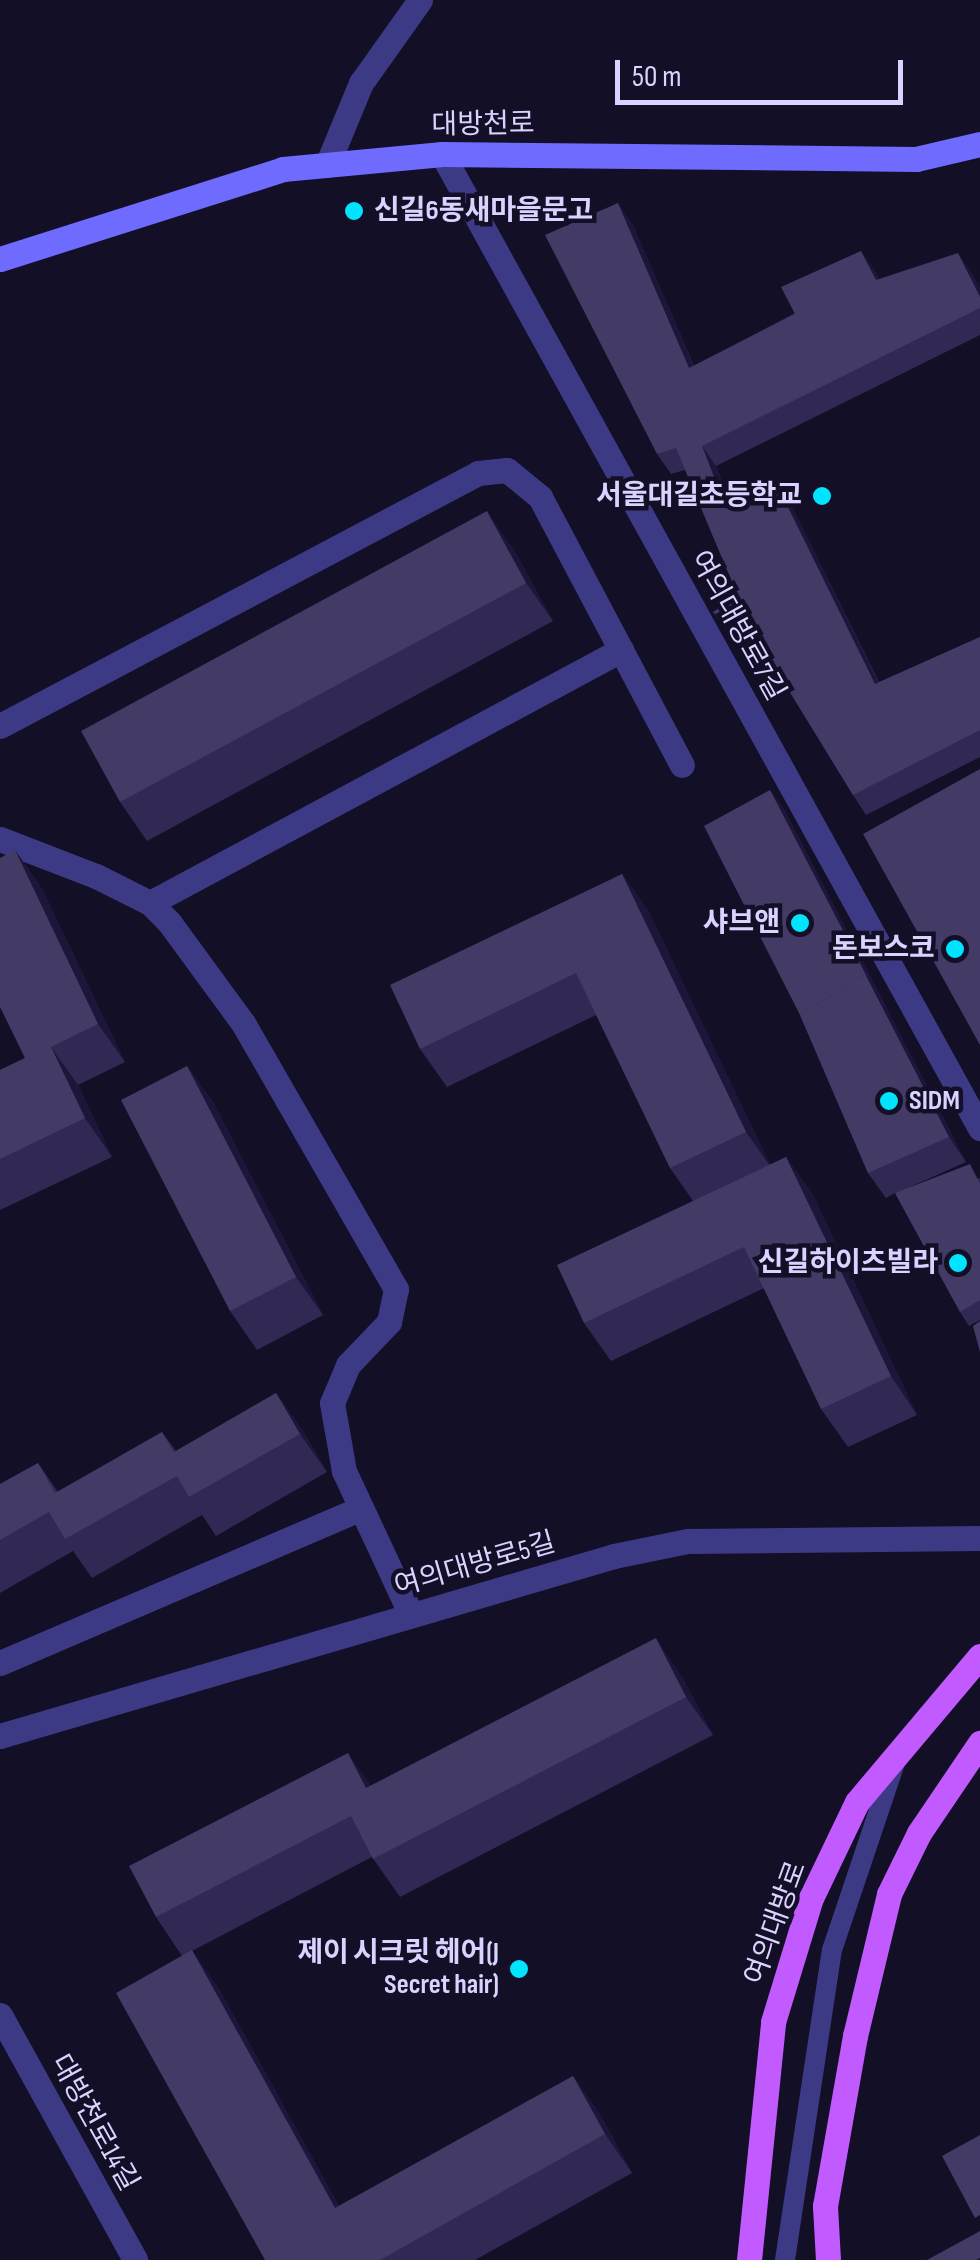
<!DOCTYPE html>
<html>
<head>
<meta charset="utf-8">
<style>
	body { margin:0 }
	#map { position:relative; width:980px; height:2260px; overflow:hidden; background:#130f26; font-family:"Sofia Sans Condensed","Noto Sans KR",sans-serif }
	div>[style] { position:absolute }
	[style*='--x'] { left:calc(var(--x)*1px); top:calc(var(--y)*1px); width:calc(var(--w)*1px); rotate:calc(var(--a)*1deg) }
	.lane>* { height:20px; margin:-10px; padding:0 10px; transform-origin:10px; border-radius:10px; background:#3d3a85 }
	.street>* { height:25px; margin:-12.5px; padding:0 12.5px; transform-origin:12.5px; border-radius:12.5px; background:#3d3a85 }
	.secondary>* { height:25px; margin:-12.5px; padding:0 12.5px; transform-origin:12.5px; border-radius:12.5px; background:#6f6bff }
	.primary>* { height:25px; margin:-12.5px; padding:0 12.5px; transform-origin:12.5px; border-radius:12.5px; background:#c25bff }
	.wall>* { inset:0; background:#312854 }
	.shaded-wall>* { inset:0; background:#1d163a }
	.building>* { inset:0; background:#433a66 }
	.dots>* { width:28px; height:28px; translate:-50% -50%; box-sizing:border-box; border:5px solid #130f26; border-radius:50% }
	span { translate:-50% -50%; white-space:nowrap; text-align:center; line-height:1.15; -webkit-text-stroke:9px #130f26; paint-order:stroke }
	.street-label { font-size:28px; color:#d9d4ff }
	.poi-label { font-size:28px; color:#d9d4ff; font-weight:700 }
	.left { translate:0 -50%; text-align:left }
	.right { translate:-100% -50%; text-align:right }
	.scale { position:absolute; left:615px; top:60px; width:288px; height:45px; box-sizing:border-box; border:5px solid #d9d4ff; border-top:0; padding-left:12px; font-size:30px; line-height:35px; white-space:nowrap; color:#d9d4ff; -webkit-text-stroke:8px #130f26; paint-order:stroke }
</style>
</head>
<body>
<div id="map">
	<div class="lane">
		<i style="--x:785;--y:2260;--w:314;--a:-81.4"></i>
		<i style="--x:832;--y:1950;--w:197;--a:-71.4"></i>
	</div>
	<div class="street">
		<i style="--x:442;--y:154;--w:1113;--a:61.09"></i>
		<i style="--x:327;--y:165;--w:89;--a:-67.5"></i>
		<i style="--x:361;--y:83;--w:102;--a:-54.6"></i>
		<i style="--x:0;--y:726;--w:541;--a:-27.89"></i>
		<i style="--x:478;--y:473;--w:29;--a:-6"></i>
		<i style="--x:507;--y:470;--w:43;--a:39.3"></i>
		<i style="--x:540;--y:497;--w:173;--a:62.1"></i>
		<i style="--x:0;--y:839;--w:103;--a:21.1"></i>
		<i style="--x:96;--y:876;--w:60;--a:26.6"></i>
		<i style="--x:150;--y:903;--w:27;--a:45"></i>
		<i style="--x:169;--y:922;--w:125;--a:53.8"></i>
		<i style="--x:243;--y:1023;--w:307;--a:60.1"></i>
		<i style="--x:396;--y:1289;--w:34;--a:102"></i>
		<i style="--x:389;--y:1322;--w:59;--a:133.6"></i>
		<i style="--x:348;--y:1365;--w:41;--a:112.8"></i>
		<i style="--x:332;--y:1403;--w:69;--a:80"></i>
		<i style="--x:344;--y:1471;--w:159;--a:65"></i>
		<i style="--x:150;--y:903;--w:535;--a:-28.24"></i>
		<i style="--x:621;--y:650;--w:130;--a:62.1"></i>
		<i style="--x:0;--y:1663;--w:393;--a:-23.2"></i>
		<i style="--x:0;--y:1736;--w:640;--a:-16.34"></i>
		<i style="--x:614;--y:1556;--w:76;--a:-11.5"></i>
		<i style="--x:688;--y:1541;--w:292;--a:-0.6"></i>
		<i style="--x:0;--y:2015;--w:280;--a:61.1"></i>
	</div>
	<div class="secondary">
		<i style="--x:0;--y:259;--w:297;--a:-17.6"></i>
		<i style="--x:283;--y:169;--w:160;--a:-5.4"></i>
		<i style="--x:442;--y:154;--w:474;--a:0.6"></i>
		<i style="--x:916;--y:159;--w:66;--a:-13.2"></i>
	</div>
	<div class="primary">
		<i style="--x:749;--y:2260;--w:239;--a:-84.2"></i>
		<i style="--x:773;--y:2022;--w:130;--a:-73"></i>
		<i style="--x:811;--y:1898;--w:106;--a:-64.4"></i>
		<i style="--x:857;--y:1802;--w:191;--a:-49.9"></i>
		<i style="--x:828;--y:2260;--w:54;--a:-93.2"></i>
		<i style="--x:825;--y:2206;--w:173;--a:-80"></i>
		<i style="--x:855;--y:2036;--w:146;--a:-76.5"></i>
		<i style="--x:889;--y:1894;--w:68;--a:-63.8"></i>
		<i style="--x:919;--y:1833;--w:109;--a:-55.9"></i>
	</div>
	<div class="wall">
		<i style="clip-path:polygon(632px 223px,694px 366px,875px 271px,879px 279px,972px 273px,980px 289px,980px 335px,716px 466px,725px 489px,777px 485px,791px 505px,879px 682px,980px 637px,980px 757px,866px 815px,853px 795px,773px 665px,727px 632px,713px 612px,738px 596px,685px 470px,671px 474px,657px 454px)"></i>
		<i style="clip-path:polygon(514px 550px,553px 621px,147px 841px,120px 802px)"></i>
		<i style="clip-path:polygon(770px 790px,784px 809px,966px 1162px,908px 1188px,980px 1178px,980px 1320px,969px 1326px,960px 1312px,895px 1193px,886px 1198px,868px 1173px,800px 1015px)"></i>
		<i style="clip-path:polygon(15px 850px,42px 889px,125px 1062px,78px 1085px,112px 1157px,0 1210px,0 1070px,25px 1058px)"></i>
		<i style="clip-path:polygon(622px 874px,649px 912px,770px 1165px,786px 1157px,813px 1195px,917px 1415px,848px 1447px,821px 1409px,764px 1288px,611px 1361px,584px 1323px,693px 1201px,670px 1168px,596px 1015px,447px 1087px,420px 1049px)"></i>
		<i style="clip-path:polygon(187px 1066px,214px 1104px,323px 1315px,257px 1350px,230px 1311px)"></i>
		<i style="clip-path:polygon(276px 1393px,303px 1431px,327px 1472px,216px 1536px,202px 1515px,92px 1578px,73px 1551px,0 1593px,0 1484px,38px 1463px,58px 1492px,162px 1432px,176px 1451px)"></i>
		<i style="clip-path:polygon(682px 1677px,713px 1735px,400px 1897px,372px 1857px,192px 1951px,219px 1989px,339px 2206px,573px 2076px,600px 2114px,632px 2173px,475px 2260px,265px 2260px,182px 1956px,156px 1917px,371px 1785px)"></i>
	</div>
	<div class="shaded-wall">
		<i style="clip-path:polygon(618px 203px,632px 223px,703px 388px,689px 368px)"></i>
		<i style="clip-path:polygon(861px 251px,875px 271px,890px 300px,876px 280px)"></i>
		<i style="clip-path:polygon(958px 253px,972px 273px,980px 289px,980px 297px)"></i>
		<i style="clip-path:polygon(702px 446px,716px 466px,733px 509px,719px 490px)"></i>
		<i style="clip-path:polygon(777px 485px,791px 505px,889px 704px,875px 684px)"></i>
		<i style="clip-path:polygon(487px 511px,514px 550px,553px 621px,526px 583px)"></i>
		<i style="clip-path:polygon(770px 790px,784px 809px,882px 999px,868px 979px)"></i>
		<i style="clip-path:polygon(15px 850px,42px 889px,125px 1062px,98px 1024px)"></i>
		<i style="clip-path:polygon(622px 874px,649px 912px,773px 1170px,746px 1132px)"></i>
		<i style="clip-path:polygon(865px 974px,882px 999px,966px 1162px,949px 1137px)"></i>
		<i style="clip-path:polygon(51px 1047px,78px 1085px,112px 1157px,85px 1118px)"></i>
		<i style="clip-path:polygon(187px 1066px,214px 1104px,323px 1315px,296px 1277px)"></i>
		<i style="clip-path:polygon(786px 1157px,813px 1195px,917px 1415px,891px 1376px)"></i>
		<i style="clip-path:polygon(276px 1393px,303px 1431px,327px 1472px,300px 1434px)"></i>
		<i style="clip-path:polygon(656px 1638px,682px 1677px,713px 1735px,686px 1697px)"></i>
		<i style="clip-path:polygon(348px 1753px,375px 1791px,366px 1788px)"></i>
		<i style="clip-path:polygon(192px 1950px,219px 1989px,362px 2247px,335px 2208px)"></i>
		<i style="clip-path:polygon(573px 2076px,600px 2114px,632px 2173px,605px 2134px)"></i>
	</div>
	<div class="building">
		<i style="clip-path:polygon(618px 203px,689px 368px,795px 314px,781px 287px,861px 251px,876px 280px,958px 253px,980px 297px,980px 308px,702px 446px,719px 490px,777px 485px,875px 684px,980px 637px,980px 730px,853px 795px,763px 648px,713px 612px,738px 596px,676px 448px,657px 454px,545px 235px)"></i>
		<i style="clip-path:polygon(487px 511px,526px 583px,120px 802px,81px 731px)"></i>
		<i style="clip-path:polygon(980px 769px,980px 1045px,863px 834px)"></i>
		<i style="clip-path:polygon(770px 790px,868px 979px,865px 974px,800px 1015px,704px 826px)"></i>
		<i style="clip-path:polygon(15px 850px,98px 1024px,51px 1047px,85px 1118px,0 1159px,0 1070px,25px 1058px,0 1007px,0 858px)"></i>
		<i style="clip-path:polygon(622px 874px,746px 1132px,670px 1168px,576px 973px,420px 1049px,390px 985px)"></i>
		<i style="clip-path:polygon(865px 974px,949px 1137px,868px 1173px,800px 1015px)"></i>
		<i style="clip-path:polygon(187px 1066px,296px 1277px,230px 1311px,121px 1100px)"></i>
		<i style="clip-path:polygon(786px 1157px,891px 1376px,821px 1409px,744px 1247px,584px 1323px,557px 1265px)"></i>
		<i style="clip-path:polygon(970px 1164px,980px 1184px,980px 1300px,960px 1312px,895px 1193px)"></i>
		<i style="clip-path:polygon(980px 1321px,980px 1352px,973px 1326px)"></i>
		<i style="clip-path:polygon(276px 1393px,300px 1434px,189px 1497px,177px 1476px,65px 1539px,49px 1512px,0 1540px,0 1484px,38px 1463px,55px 1493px,162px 1432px,174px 1452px)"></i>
		<i style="clip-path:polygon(656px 1638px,686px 1697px,373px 1859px,351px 1816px,156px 1917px,129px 1866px,348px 1753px,366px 1788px)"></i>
		<i style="clip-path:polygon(192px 1950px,335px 2208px,573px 2076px,605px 2134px,380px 2260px,265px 2260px,116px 1993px)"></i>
		<i style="clip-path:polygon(980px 2135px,980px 2215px,975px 2218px,942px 2156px)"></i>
		<i style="clip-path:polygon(980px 2231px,980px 2258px,976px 2260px,927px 2260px)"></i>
	</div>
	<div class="dots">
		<i style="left:354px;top:211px;background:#00e5ff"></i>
		<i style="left:822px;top:496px;background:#00e5ff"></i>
		<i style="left:800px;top:923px;background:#00e5ff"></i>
		<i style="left:955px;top:949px;background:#00e5ff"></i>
		<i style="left:889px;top:1101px;background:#00e5ff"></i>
		<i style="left:958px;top:1263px;background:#00e5ff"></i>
		<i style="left:519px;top:1969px;background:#00e5ff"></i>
	</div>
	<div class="street-label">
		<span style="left:483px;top:125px;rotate:-1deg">대방천로</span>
		<span style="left:737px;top:626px;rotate:61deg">여의대방로7길</span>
		<span style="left:475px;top:1565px;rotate:-16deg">여의대방로5길</span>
		<span style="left:776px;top:1923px;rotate:-70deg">여의대방로</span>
		<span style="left:94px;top:2123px;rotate:61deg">대방천로14길</span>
	</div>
	<div class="poi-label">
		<span class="left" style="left:374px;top:211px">신길6동새마을문고</span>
		<span class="right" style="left:802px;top:496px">서울대길초등학교</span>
		<span class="right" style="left:780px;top:923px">샤브앤</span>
		<span class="right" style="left:935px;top:949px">돈보스코</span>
		<span class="left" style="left:909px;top:1101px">SIDM</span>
		<span class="right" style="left:938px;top:1263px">신길하이츠빌라</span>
		<span class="right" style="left:499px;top:1969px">제이 시크릿 헤어(J<br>Secret hair)</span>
	</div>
	<div class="scale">50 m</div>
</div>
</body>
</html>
